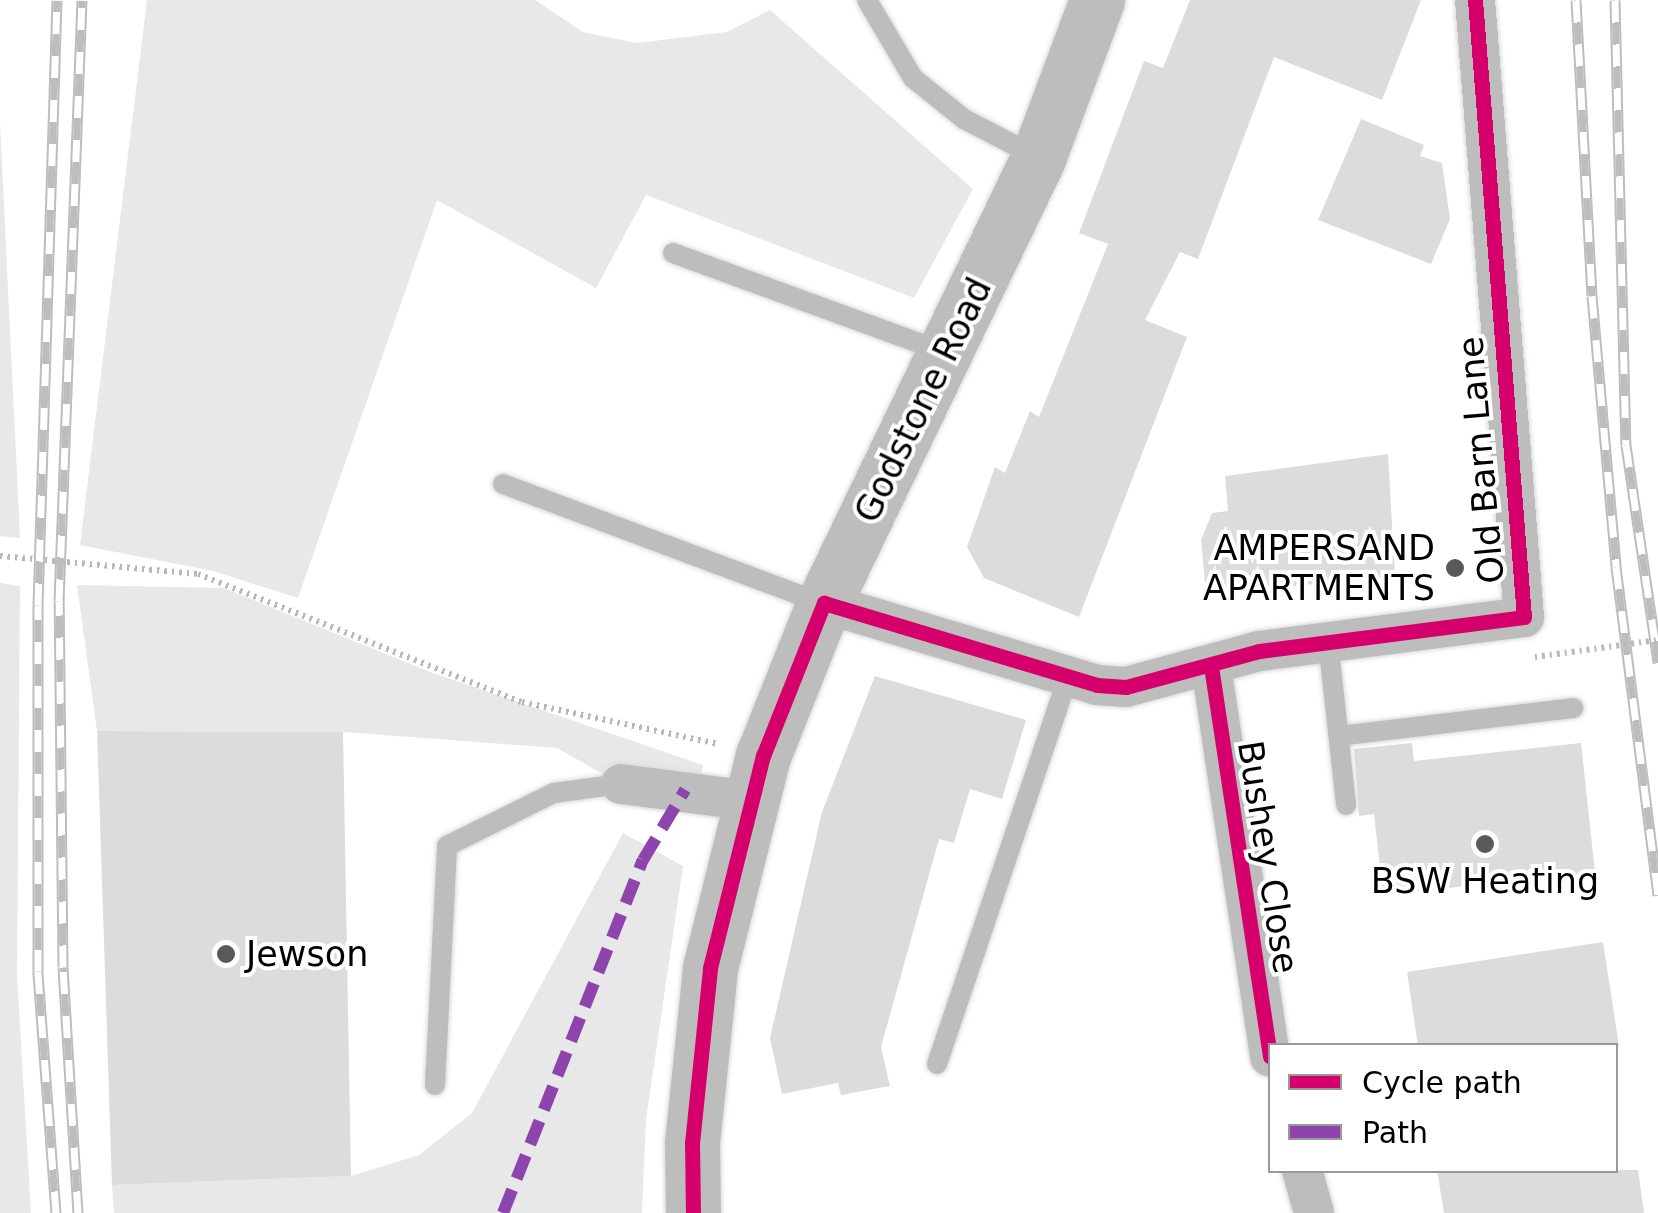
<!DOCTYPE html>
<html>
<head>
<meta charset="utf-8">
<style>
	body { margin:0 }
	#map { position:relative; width:1658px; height:1213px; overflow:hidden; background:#fff; font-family:"DejaVu Sans",sans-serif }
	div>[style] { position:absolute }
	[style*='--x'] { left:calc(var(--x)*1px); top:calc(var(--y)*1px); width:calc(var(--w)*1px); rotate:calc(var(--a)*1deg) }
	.green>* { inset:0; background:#e8e8e8 }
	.building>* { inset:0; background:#dcdcdc }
	.path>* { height:6px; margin-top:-3px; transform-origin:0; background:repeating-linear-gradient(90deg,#b8b8b8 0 2.5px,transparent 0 7.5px) }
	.roads { filter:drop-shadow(0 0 2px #dbdbdb) drop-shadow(0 0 2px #dbdbdb) }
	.service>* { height:20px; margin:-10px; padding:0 10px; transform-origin:10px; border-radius:10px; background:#bdbdbd }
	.minor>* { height:40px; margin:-20px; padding:0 20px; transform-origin:20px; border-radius:20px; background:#bdbdbd }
	.trunk>* { height:55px; margin:-27.5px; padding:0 27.5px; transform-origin:27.5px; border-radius:27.5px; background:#bdbdbd }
	.rail>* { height:11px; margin-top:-5.5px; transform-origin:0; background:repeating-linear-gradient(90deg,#fff 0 22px,#bdbdbd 0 44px); box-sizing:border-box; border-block:2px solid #bdbdbd }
	.path-bridge>* { height:6px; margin-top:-3px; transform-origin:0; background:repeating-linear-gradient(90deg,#b8b8b8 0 2.5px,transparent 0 7.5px) }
	.quiet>* { height:12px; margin-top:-6px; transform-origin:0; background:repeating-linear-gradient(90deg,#8e44ad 0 25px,transparent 0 37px) }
	.cycleway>* { height:15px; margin:-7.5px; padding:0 7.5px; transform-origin:7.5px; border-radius:7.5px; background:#d6006c }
	.dots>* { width:28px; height:28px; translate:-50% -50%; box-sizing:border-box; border:5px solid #fff; border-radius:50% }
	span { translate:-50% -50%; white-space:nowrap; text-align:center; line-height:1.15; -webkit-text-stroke:8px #fff; paint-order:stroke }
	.street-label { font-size:35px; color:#000 }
	.poi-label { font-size:35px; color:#000 }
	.right { translate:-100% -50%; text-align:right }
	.left { translate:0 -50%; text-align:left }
	.legend { position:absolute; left:1268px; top:1043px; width:350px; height:130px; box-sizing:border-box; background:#fff; border:2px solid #999; margin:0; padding:12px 18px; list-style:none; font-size:30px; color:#000 }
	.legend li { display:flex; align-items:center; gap:20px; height:50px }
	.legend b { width:50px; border:2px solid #999 }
</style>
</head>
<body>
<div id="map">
	<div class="green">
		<i style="clip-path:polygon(147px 0,535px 0,583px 32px,637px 43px,727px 32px,770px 10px,973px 189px,914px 298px,646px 195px,596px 288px,437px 200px,298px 598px,213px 571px,80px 545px)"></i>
		<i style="clip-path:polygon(0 122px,20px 538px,0 536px)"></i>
		<i style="clip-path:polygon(0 583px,20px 586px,17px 975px,31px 1213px,0 1213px)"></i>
		<i style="clip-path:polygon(77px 585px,224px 588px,430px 672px,703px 765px,700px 778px,610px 778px,557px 748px,343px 732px,97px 731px)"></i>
		<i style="clip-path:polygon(623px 833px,683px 866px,646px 1120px,642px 1213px,114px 1213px,112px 1185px,351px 1176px,419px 1155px,472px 1113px)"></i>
	</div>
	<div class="building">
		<i style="clip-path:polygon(1190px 0,1421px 0,1382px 100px,1274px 57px,1198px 259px,1180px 252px,1145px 320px,1187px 337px,1079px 617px,984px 578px,967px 547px,995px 467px,1005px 473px,1030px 411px,1039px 417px,1108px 244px,1079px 233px,1144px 61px,1163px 68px)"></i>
		<i style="clip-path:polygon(1361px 119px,1424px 145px,1420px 156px,1442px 163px,1450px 219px,1431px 264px,1318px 220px)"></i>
		<i style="clip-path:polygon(1388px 454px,1395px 576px,1206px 595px,1201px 540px,1212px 513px,1228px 511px,1225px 476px)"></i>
		<i style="clip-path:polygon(875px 676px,1026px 720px,1002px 799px,970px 789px,954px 843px,939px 839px,881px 1047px,890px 1086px,841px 1095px,838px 1083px,782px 1094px,770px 1038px,822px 812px)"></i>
		<i style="clip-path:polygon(97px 731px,343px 732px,351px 1176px,112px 1185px)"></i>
		<i style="clip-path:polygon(1412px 743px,1414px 761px,1581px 743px,1595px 872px,1383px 895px,1374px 814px,1359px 816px,1354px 749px)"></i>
		<i style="clip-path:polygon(1603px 942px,1619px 1046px,1418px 1046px,1407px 972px)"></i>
		<i style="clip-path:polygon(1437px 1170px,1638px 1170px,1644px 1213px,1444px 1213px)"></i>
	</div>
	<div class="path">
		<i style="--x:0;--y:556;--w:199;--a:5.2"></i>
		<i style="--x:198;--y:574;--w:348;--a:21.6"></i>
		<i style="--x:522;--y:702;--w:200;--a:12.1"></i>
	</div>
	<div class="roads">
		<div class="service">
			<i style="--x:867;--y:0;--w:91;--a:59.5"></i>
			<i style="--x:913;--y:78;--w:65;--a:38.8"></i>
			<i style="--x:964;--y:119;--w:82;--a:27.5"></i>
			<i style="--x:673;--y:253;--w:285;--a:20.1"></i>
			<i style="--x:503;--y:484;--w:340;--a:20.5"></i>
			<i style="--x:1328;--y:641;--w:165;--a:83.7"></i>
			<i style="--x:1339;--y:736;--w:236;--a:-6.8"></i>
			<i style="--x:937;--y:1064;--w:410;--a:-71.3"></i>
			<i style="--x:435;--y:1085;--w:239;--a:-87.1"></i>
			<i style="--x:447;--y:846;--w:119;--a:-26.4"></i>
			<i style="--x:554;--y:793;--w:68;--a:-7.7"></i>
		</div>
		<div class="minor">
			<i style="--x:824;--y:603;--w:285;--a:16.7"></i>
			<i style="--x:1097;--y:685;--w:29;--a:4"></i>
			<i style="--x:1126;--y:687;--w:138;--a:-15.1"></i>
			<i style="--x:1259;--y:651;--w:267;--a:-7.3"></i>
			<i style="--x:1524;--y:617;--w:619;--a:-94.54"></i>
			<i style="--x:1211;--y:666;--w:395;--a:81.4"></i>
			<i style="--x:621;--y:784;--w:132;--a:7.4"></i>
			<i style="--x:1302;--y:1170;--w:45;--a:74.4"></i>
		</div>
		<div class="trunk">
			<i style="--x:693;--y:1213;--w:70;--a:-90.8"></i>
			<i style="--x:692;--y:1143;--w:176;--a:-84.1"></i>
			<i style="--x:710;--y:968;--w:219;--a:-76"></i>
			<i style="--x:763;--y:756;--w:165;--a:-68.3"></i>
			<i style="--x:824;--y:603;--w:494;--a:-64.3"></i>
			<i style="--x:1038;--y:158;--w:169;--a:-69.5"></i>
		</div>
	</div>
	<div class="rail">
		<i style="--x:1576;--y:0;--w:296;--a:86.9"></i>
		<i style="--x:1592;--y:296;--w:272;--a:84.9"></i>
		<i style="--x:1616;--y:567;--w:331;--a:82.7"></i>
		<i style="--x:1615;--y:0;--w:445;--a:88.6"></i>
		<i style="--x:1626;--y:445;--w:220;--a:81.6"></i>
		<i style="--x:56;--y:1213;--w:243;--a:-94.3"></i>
		<i style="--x:38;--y:971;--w:366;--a:-90"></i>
		<i style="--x:38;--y:605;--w:605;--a:-88.2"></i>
		<i style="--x:78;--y:1213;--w:246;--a:-93.5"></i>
		<i style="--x:63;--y:967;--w:366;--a:-90.6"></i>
		<i style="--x:59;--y:601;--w:601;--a:-87.81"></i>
	</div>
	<div class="path-bridge">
		<i style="--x:1535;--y:657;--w:124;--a:-7.9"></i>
	</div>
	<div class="quiet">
		<i style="--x:503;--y:1213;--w:380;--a:-68.4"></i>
		<i style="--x:643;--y:860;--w:82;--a:-59"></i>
	</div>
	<div class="cycleway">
		<i style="--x:1211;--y:666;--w:395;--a:81.4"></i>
		<i style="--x:693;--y:1213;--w:70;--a:-90.8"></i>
		<i style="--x:692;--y:1143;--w:176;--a:-84.1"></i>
		<i style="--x:710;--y:968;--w:219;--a:-76"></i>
		<i style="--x:763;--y:756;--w:165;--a:-68.3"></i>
		<i style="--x:824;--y:603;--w:285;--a:16.7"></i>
		<i style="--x:1097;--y:685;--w:29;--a:4"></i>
		<i style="--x:1126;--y:687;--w:138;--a:-15.1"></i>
		<i style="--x:1259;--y:651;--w:267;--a:-7.3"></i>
		<i style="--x:1524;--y:617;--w:619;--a:-94.54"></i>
	</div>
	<div class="dots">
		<i style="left:1455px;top:568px;background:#595959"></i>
		<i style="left:1485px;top:844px;background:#595959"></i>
		<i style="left:226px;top:954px;background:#595959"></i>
	</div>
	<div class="street-label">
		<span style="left:923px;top:400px;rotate:-64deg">Godstone Road</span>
		<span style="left:1481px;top:460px;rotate:-95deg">Old Barn Lane</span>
		<span style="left:1268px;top:857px;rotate:81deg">Bushey Close</span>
	</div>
	<div class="poi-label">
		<span class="right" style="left:1435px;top:568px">AMPERSAND<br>APARTMENTS</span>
		<span style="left:1485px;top:881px">BSW Heating</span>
		<span class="left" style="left:246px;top:954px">Jewson</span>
	</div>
	<ul class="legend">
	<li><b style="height:12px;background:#d6006c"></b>Cycle path</li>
	<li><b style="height:12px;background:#8e44ad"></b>Path</li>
	</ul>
</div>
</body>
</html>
